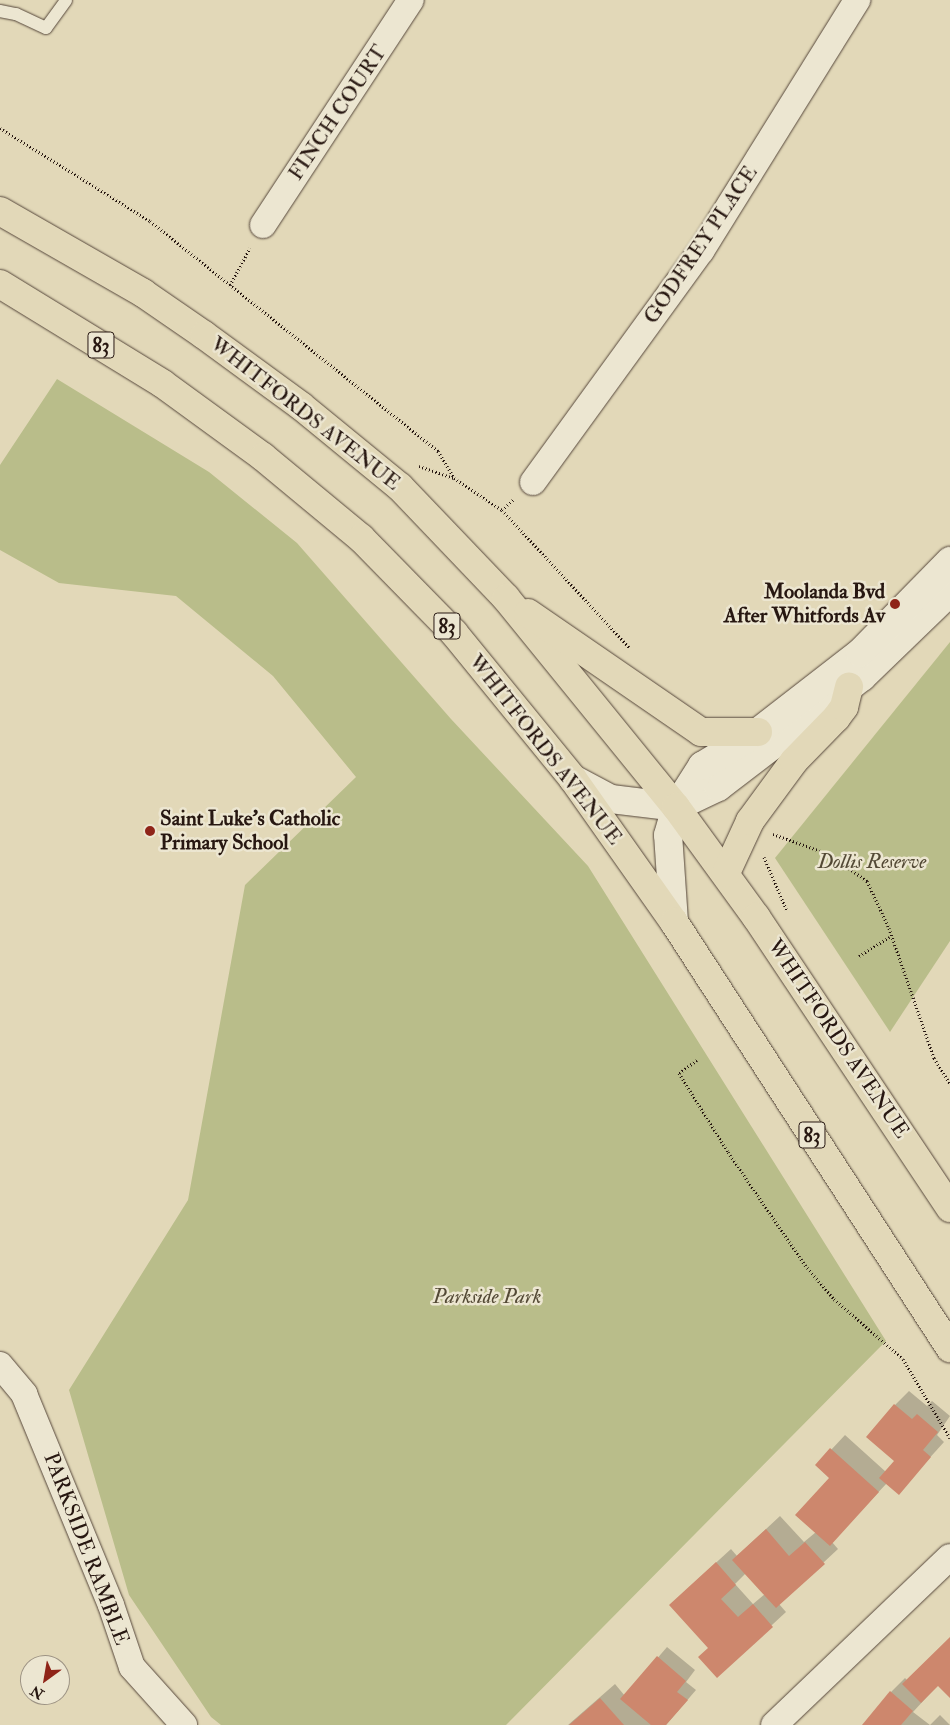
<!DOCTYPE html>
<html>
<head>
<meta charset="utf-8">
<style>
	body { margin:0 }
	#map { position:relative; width:950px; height:1725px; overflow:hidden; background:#e2d8b8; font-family:"IM FELL Double Pica",serif }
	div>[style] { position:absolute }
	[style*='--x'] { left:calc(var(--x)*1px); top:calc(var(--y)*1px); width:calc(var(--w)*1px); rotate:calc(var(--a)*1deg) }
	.green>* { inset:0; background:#b9bd8a }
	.shadow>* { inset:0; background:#0003 }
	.building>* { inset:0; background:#cd876d }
	.path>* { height:3px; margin-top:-1.5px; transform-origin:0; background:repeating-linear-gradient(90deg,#271711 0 1px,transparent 0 3.5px) }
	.roads { filter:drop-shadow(0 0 1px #56473b) drop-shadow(0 0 1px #56473b) }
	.service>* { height:12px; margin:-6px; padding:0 6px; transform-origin:6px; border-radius:6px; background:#ece6d1 }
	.minor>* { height:26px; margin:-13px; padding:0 13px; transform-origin:13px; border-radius:13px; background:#ece6d1 }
	.tertiary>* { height:28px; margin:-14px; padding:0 14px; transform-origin:14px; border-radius:14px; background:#ece6d1 }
	.primary>* { height:28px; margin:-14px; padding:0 14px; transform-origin:14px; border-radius:14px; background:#e2d8b8 }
	.dots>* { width:14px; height:14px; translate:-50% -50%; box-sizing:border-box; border:2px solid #ece6d1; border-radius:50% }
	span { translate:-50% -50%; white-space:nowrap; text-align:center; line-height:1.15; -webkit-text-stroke:5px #ece6d1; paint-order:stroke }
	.shield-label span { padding:1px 4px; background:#ece6d1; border:1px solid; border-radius:4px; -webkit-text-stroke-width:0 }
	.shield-label { font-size:20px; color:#271711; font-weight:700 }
	.street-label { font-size:21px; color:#271711 }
	.poi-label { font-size:21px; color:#271711; font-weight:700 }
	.right { translate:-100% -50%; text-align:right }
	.left { translate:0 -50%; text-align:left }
	.park-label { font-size:21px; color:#534935; font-style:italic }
	.north { position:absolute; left:20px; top:1655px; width:50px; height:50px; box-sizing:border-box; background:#ece6d1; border:1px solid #9d9384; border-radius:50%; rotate:212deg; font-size:14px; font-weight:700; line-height:20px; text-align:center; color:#271711 }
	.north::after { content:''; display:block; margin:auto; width:18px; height:22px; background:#8f2418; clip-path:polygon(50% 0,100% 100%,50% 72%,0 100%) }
</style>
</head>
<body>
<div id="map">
	<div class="green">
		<i style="clip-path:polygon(57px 379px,209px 472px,297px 543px,451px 719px,588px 866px,886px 1341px,506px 1725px,221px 1725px,211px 1717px,129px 1595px,69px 1390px,188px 1200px,245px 885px,356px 777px,273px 676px,176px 596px,59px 583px,0 550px,0 465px)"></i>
		<i style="clip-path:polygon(950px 642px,950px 941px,890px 1032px,775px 858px)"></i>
	</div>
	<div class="shadow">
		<i style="clip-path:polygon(evenodd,909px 1391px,927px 1406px,932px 1401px,950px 1416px,937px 1435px,944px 1442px,898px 1493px,887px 1483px,832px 1542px,838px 1549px,779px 1604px,786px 1612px,717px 1676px,709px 1647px,685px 1591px,731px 1549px,737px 1556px,780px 1516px,804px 1542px,816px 1532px,831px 1478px,817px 1465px,845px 1435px,886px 1472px,896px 1461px,895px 1405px,909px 1391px,746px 1573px,765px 1594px,753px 1604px,735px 1584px,746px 1573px)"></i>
		<i style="clip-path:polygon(950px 1638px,950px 1697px,938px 1685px,913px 1712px,930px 1725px,940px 1715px,950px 1725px,864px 1725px,891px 1692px,905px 1678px,908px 1681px)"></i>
		<i style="clip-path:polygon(667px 1647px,695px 1670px,686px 1682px,696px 1690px,666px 1725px,568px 1725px,615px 1684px,625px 1696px)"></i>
	</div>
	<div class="building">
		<i style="clip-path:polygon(894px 1404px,912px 1419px,917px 1414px,938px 1432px,923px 1450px,931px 1457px,899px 1495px,879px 1478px,894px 1461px,866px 1437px)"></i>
		<i style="clip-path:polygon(830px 1448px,879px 1492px,830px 1546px,795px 1515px,829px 1478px,815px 1465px)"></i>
		<i style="clip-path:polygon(766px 1529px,789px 1556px,805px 1542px,825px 1564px,776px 1608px,732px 1560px)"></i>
		<i style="clip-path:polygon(716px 1562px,736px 1585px,721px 1599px,738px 1617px,753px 1604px,773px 1627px,717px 1678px,698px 1657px,708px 1648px,669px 1605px)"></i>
		<i style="clip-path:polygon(950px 1637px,950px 1698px,938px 1686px,921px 1703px,902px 1684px)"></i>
		<i style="clip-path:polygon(657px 1656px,686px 1681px,677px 1692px,688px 1700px,666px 1725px,651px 1725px,620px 1699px)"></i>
		<i style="clip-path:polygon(890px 1691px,913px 1711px,901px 1725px,862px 1725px)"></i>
		<i style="clip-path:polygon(600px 1698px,624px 1725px,569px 1725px)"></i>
	</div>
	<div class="path">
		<i style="--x:0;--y:128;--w:176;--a:31.8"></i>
		<i style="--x:150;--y:221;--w:369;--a:38.6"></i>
		<i style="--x:438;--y:451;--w:31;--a:59"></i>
		<i style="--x:230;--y:285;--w:42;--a:-61.6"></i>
		<i style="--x:419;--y:466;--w:37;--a:19"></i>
		<i style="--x:454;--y:478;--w:58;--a:33.7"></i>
		<i style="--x:502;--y:510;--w:187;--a:47.2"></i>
		<i style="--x:502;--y:510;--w:16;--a:-43"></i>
		<i style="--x:773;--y:834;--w:59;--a:19.7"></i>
		<i style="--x:829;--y:854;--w:47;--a:35.4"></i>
		<i style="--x:867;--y:881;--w:52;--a:64.9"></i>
		<i style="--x:889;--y:928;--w:138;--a:70.9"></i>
		<i style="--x:934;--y:1058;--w:31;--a:58"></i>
		<i style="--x:764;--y:857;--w:59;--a:66.9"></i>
		<i style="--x:859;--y:956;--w:36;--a:-32"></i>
		<i style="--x:697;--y:1060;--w:22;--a:144"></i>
		<i style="--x:679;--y:1073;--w:93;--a:58.2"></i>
		<i style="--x:728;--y:1152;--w:137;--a:55.7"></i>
		<i style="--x:805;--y:1265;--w:45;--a:49.5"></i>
		<i style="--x:834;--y:1299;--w:91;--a:41"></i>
		<i style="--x:903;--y:1359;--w:92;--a:59.3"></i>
	</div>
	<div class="roads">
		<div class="service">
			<i style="--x:0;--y:11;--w:16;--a:11"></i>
			<i style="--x:16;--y:14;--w:33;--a:25"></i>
			<i style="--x:46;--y:28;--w:34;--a:-54"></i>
		</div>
		<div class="minor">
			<i style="--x:263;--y:225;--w:269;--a:-56.7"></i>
			<i style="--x:533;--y:482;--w:286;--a:-54"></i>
			<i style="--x:701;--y:251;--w:296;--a:-58.1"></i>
			<i style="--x:0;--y:1365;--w:38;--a:50"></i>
			<i style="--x:24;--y:1394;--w:228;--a:67.6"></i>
			<i style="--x:111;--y:1605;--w:65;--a:71.3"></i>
			<i style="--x:132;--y:1667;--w:78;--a:48.1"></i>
			<i style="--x:774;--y:1725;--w:243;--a:-43.7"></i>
		</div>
		<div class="tertiary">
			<i style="--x:573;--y:779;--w:43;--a:27.8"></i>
			<i style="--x:611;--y:799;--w:65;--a:7"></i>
			<i style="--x:676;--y:807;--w:47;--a:-25.5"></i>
			<i style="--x:718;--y:787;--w:181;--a:-37.4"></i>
			<i style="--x:862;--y:677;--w:122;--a:-44"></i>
			<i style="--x:674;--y:922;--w:87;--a:-93.9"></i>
			<i style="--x:668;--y:835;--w:29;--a:-74"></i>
			<i style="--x:676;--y:807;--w:49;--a:-57.6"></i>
			<i style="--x:702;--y:766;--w:66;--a:-31.3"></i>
			<i style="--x:758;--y:732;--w:129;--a:-37.8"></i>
			<i style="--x:860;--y:653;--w:129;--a:-45.6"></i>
		</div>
		<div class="primary">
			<i style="--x:0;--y:211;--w:165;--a:29.8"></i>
			<i style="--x:143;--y:293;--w:74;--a:34.5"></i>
			<i style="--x:204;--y:335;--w:120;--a:36.2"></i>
			<i style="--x:301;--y:406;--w:128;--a:39.3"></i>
			<i style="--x:400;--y:487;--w:153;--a:46.3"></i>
			<i style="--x:506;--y:598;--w:269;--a:50.9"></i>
			<i style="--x:676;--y:807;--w:136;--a:54"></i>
			<i style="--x:756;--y:917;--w:350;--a:56.3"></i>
			<i style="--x:0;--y:284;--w:191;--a:31.5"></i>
			<i style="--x:163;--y:384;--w:124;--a:36.1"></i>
			<i style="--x:263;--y:457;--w:127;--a:39.6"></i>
			<i style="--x:361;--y:538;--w:133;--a:45.6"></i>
			<i style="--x:454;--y:633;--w:188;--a:50.8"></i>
			<i style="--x:573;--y:779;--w:175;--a:54.8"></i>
			<i style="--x:674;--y:922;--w:508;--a:57.06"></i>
			<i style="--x:528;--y:613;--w:210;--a:34.5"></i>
			<i style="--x:701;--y:732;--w:57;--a:0"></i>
			<i style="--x:726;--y:873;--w:57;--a:-65.2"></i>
			<i style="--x:750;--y:821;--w:74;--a:-53.7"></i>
			<i style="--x:794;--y:761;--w:60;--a:-45.7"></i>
			<i style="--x:836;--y:718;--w:14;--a:-54"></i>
			<i style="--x:844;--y:707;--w:21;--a:-76"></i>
		</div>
	</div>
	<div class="dots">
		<i style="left:895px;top:604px;background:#8f2418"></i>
		<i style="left:150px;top:831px;background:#8f2418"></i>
	</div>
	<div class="shield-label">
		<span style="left:101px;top:345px">83</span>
		<span style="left:447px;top:626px">83</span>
		<span style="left:812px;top:1135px">83</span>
	</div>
	<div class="street-label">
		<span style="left:338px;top:113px;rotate:-56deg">FINCH COURT</span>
		<span style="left:701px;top:245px;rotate:-56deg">GODFREY PLACE</span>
		<span style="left:305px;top:414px;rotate:38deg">WHITFORDS AVENUE</span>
		<span style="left:545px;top:750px;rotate:52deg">WHITFORDS AVENUE</span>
		<span style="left:838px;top:1039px;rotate:56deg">WHITFORDS AVENUE</span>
		<span style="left:86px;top:1549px;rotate:69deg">PARKSIDE RAMBLE</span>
	</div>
	<div class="poi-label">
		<span class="right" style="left:885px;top:604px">Moolanda Bvd<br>After Whitfords Av</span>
		<span class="left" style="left:160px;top:831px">Saint Luke's Catholic<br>Primary School</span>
	</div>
	<div class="park-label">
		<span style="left:872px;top:862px">Dollis Reserve</span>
		<span style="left:487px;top:1297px">Parkside Park</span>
	</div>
	<div class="north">N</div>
</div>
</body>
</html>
